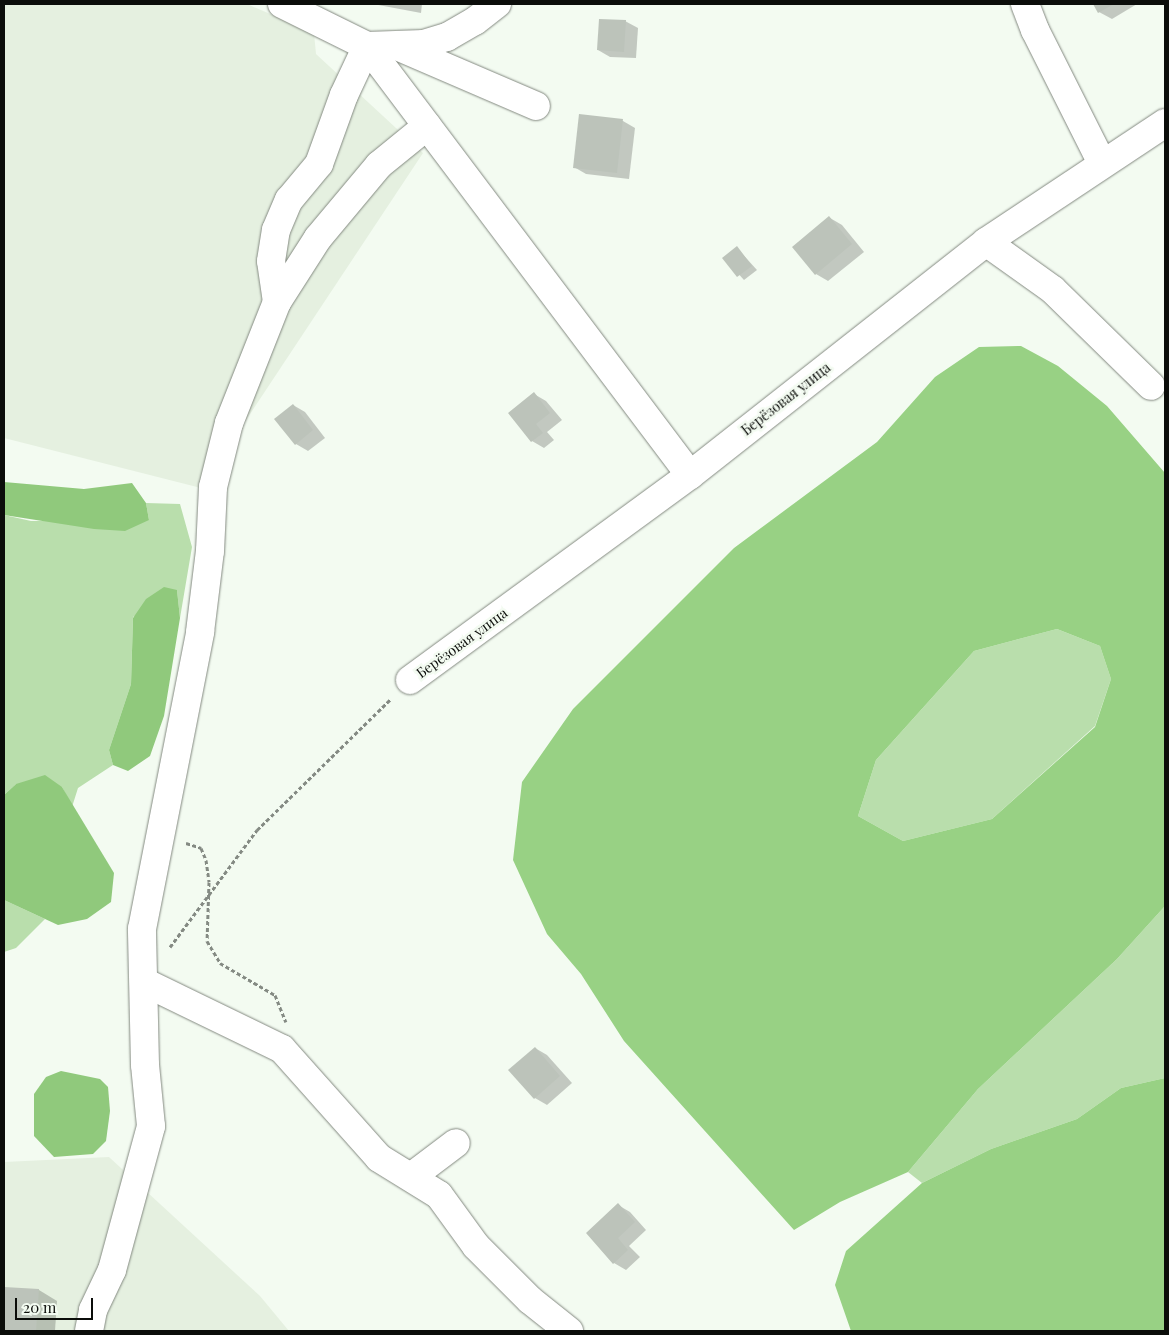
<!DOCTYPE html>
<html>
<head>
<meta charset="utf-8">
<style>
	body { margin:0 }
	#map { position:relative; width:1169px; height:1335px; overflow:hidden; background:#f3fbf1; font-family:"Playfair Display",serif }
	div>[style] { position:absolute }
	[style*='--x'] { left:calc(var(--x)*1px); top:calc(var(--y)*1px); width:calc(var(--w)*1px); rotate:calc(var(--a)*1deg) }
	.built>* { inset:0; background:#e5f0e0 }
	.green>* { inset:0; background:#b9deac }
	.forest>* { inset:0; background:#98d184 }
	.water>* { inset:0; background:#90c97c }
	.shadow>* { inset:0; background:#0003 }
	.building>* { inset:0; background:#bcc3ba }
	.path>* { height:3px; margin-top:-1.5px; transform-origin:0; background:repeating-linear-gradient(90deg,#848a83 0 4px,transparent 0 6.5px) }
	.roads { filter:drop-shadow(0 0 1px #838980) drop-shadow(0 0 1px #838980) }
	.minor>* { height:28px; margin:-14px; padding:0 14px; transform-origin:14px; border-radius:14px; background:#fff }
	span { translate:-50% -50%; white-space:nowrap; text-align:center; line-height:1.15; -webkit-text-stroke:5px #f3fbf1; paint-order:stroke }
	.street-label { font-size:14px; color:#0b0d0a }
	.frame { position:absolute; inset:0; border:5px solid #0b0d0a; pointer-events:none }
	.scale { position:absolute; left:15px; top:1298px; width:78px; height:22px; box-sizing:border-box; border:2px solid #0b0d0a; border-top:0; padding-left:6px; font-size:15px; line-height:18px; white-space:nowrap; color:#0b0d0a; -webkit-text-stroke:4px #f3fbf1; paint-order:stroke }
</style>
</head>
<body>
<div id="map">
	<div class="built">
		<i style="clip-path:polygon(4px 4px,247px 4px,314px 33px,316px 54px,423px 153px,201px 488px,4px 438px)"></i>
		<i style="clip-path:polygon(109px 1157px,260px 1296px,289px 1331px,4px 1331px,4px 1162px)"></i>
	</div>
	<div class="green">
		<i style="clip-path:polygon(146px 503px,180px 504px,192px 547px,180px 618px,177px 590px,133px 617px,131px 684px,109px 750px,113px 765px,78px 788px,72px 807px,62px 787px,16px 784px,4px 795px,4px 515px,31px 521px,149px 520px)"></i>
		<i style="clip-path:polygon(1057px 629px,1100px 646px,1111px 679px,1095px 726px,992px 819px,903px 841px,858px 816px,876px 760px,974px 651px)"></i>
		<i style="clip-path:polygon(4px 900px,45px 919px,16px 948px,4px 952px)"></i>
		<i style="clip-path:polygon(1165px 906px,1165px 1078px,1121px 1088px,1077px 1119px,991px 1149px,922px 1183px,908px 1172px,978px 1089px,1117px 959px)"></i>
	</div>
	<div class="forest">
		<i style="clip-path:polygon(evenodd,1021px 346px,1058px 366px,1107px 406px,1165px 473px,1165px 906px,1117px 959px,978px 1089px,908px 1172px,840px 1202px,794px 1230px,624px 1041px,581px 974px,547px 934px,513px 860px,522px 782px,573px 709px,734px 548px,877px 442px,935px 377px,979px 347px,1021px 346px,1057px 629px,1100px 646px,1111px 679px,1095px 727px,992px 819px,903px 841px,858px 816px,876px 760px,974px 651px,1057px 629px)"></i>
		<i style="clip-path:polygon(1165px 1078px,1165px 1331px,851px 1331px,835px 1285px,846px 1251px,922px 1183px,991px 1149px,1077px 1119px,1121px 1088px)"></i>
	</div>
	<div class="water">
		<i style="clip-path:polygon(4px 482px,84px 489px,132px 483px,146px 503px,149px 520px,125px 531px,94px 529px,4px 515px)"></i>
		<i style="clip-path:polygon(164px 587px,177px 590px,180px 618px,164px 716px,150px 756px,128px 771px,113px 765px,109px 750px,131px 684px,133px 618px,146px 599px)"></i>
		<i style="clip-path:polygon(45px 775px,62px 787px,114px 873px,111px 902px,87px 919px,58px 925px,4px 900px,4px 795px,16px 784px)"></i>
		<i style="clip-path:polygon(61px 1071px,100px 1079px,108px 1087px,110px 1111px,106px 1141px,93px 1154px,54px 1157px,34px 1136px,34px 1094px,46px 1077px)"></i>
	</div>
	<div class="shadow">
		<i style="clip-path:polygon(373px 4px,422px 4px,421px 13px)"></i>
		<i style="clip-path:polygon(1094px 4px,1137px 4px,1112px 19px,1099px 12px)"></i>
		<i style="clip-path:polygon(625px 21px,638px 28px,636px 58px,610px 57px,598px 50px)"></i>
		<i style="clip-path:polygon(580px 115px,623px 121px,635px 128px,629px 179px,586px 174px,574px 167px)"></i>
		<i style="clip-path:polygon(830px 218px,842px 225px,864px 252px,828px 281px,816px 274px)"></i>
		<i style="clip-path:polygon(737px 248px,757px 270px,744px 280px,724px 258px)"></i>
		<i style="clip-path:polygon(534px 394px,546px 401px,562px 420px,547px 432px,554px 440px,544px 448px,532px 441px)"></i>
		<i style="clip-path:polygon(293px 405px,305px 412px,325px 438px,308px 451px,296px 444px)"></i>
		<i style="clip-path:polygon(535px 1048px,547px 1055px,572px 1083px,547px 1105px,535px 1098px)"></i>
		<i style="clip-path:polygon(618px 1205px,630px 1212px,646px 1230px,629px 1246px,640px 1257px,626px 1270px,614px 1263px)"></i>
		<i style="clip-path:polygon(4px 1288px,39px 1290px,57px 1301px,55px 1331px,4px 1331px)"></i>
	</div>
	<div class="building">
		<i style="clip-path:polygon(1093px 4px,1114px 4px,1098px 13px)"></i>
		<i style="clip-path:polygon(599px 19px,626px 20px,624px 52px,597px 50px)"></i>
		<i style="clip-path:polygon(579px 114px,623px 119px,617px 173px,573px 168px)"></i>
		<i style="clip-path:polygon(829px 216px,852px 244px,815px 275px,792px 247px)"></i>
		<i style="clip-path:polygon(737px 246px,752px 266px,737px 277px,722px 258px)"></i>
		<i style="clip-path:polygon(534px 392px,550px 413px,536px 424px,543px 433px,531px 442px,508px 413px)"></i>
		<i style="clip-path:polygon(293px 404px,313px 430px,295px 445px,274px 419px)"></i>
		<i style="clip-path:polygon(535px 1047px,560px 1076px,534px 1099px,508px 1070px)"></i>
		<i style="clip-path:polygon(618px 1203px,635px 1222px,618px 1238px,628px 1250px,613px 1264px,586px 1233px)"></i>
		<i style="clip-path:polygon(4px 1287px,39px 1289px,36px 1331px,4px 1331px)"></i>
	</div>
	<div class="path">
		<i style="--x:186;--y:843;--w:16;--a:18"></i>
		<i style="--x:201;--y:848;--w:13;--a:67"></i>
		<i style="--x:206;--y:860;--w:22;--a:82"></i>
		<i style="--x:209;--y:882;--w:59;--a:91.9"></i>
		<i style="--x:207;--y:941;--w:26;--a:59"></i>
		<i style="--x:220;--y:963;--w:64;--a:30.2"></i>
		<i style="--x:275;--y:995;--w:29;--a:68"></i>
		<i style="--x:170;--y:947;--w:146;--a:-53.4"></i>
		<i style="--x:257;--y:830;--w:187;--a:-44.4"></i>
	</div>
	<div class="roads">
		<div class="minor">
			<i style="--x:282;--y:4;--w:95;--a:26.3"></i>
			<i style="--x:367;--y:46;--w:57;--a:-2"></i>
			<i style="--x:424;--y:44;--w:24;--a:-17"></i>
			<i style="--x:447;--y:37;--w:32;--a:-30"></i>
			<i style="--x:475;--y:21;--w:28;--a:-38"></i>
			<i style="--x:1025;--y:4;--w:28;--a:69"></i>
			<i style="--x:1035;--y:30;--w:149;--a:63.3"></i>
			<i style="--x:399;--y:47;--w:149;--a:23.3"></i>
			<i style="--x:986;--y:242;--w:82;--a:35.6"></i>
			<i style="--x:1053;--y:290;--w:137;--a:44.4"></i>
			<i style="--x:277;--y:302;--w:41;--a:-98.3"></i>
			<i style="--x:271;--y:261;--w:31;--a:-81"></i>
			<i style="--x:276;--y:230;--w:33;--a:-67"></i>
			<i style="--x:289;--y:200;--w:47;--a:-50.2"></i>
			<i style="--x:319;--y:164;--w:73;--a:-70.1"></i>
			<i style="--x:344;--y:95;--w:54;--a:-64.9"></i>
			<i style="--x:367;--y:46;--w:537;--a:53.02"></i>
			<i style="--x:410;--y:680;--w:347;--a:-36.2"></i>
			<i style="--x:690;--y:475;--w:377;--a:-38.2"></i>
			<i style="--x:986;--y:242;--w:215;--a:-33.6"></i>
			<i style="--x:144;--y:982;--w:153;--a:25.9"></i>
			<i style="--x:282;--y:1049;--w:146;--a:48.3"></i>
			<i style="--x:379;--y:1158;--w:70;--a:31.7"></i>
			<i style="--x:439;--y:1195;--w:63;--a:54"></i>
			<i style="--x:476;--y:1246;--w:76;--a:45"></i>
			<i style="--x:530;--y:1300;--w:50;--a:38.5"></i>
			<i style="--x:411;--y:1177;--w:56;--a:-37.1"></i>
			<i style="--x:89;--y:1331;--w:21;--a:-79"></i>
			<i style="--x:93;--y:1310;--w:44;--a:-64.6"></i>
			<i style="--x:112;--y:1270;--w:149;--a:-74.8"></i>
			<i style="--x:151;--y:1126;--w:61;--a:-95.6"></i>
			<i style="--x:145;--y:1065;--w:136;--a:-91.3"></i>
			<i style="--x:142;--y:929;--w:303;--a:-78.9"></i>
			<i style="--x:200;--y:632;--w:82;--a:-83"></i>
			<i style="--x:210;--y:551;--w:64;--a:-87.3"></i>
			<i style="--x:213;--y:487;--w:66;--a:-76"></i>
			<i style="--x:229;--y:423;--w:130;--a:-68.4"></i>
			<i style="--x:277;--y:302;--w:76;--a:-57.4"></i>
			<i style="--x:318;--y:238;--w:95;--a:-50.1"></i>
			<i style="--x:379;--y:165;--w:62;--a:-39.1"></i>
		</div>
	</div>
	<div class="street-label">
		<span style="left:786px;top:399px;rotate:-38deg">Берёзовая улица</span>
		<span style="left:462px;top:643px;rotate:-36deg">Берёзовая улица</span>
	</div>
	<div class="frame"></div>
	<div class="scale">20 m</div>
</div>
</body>
</html>
